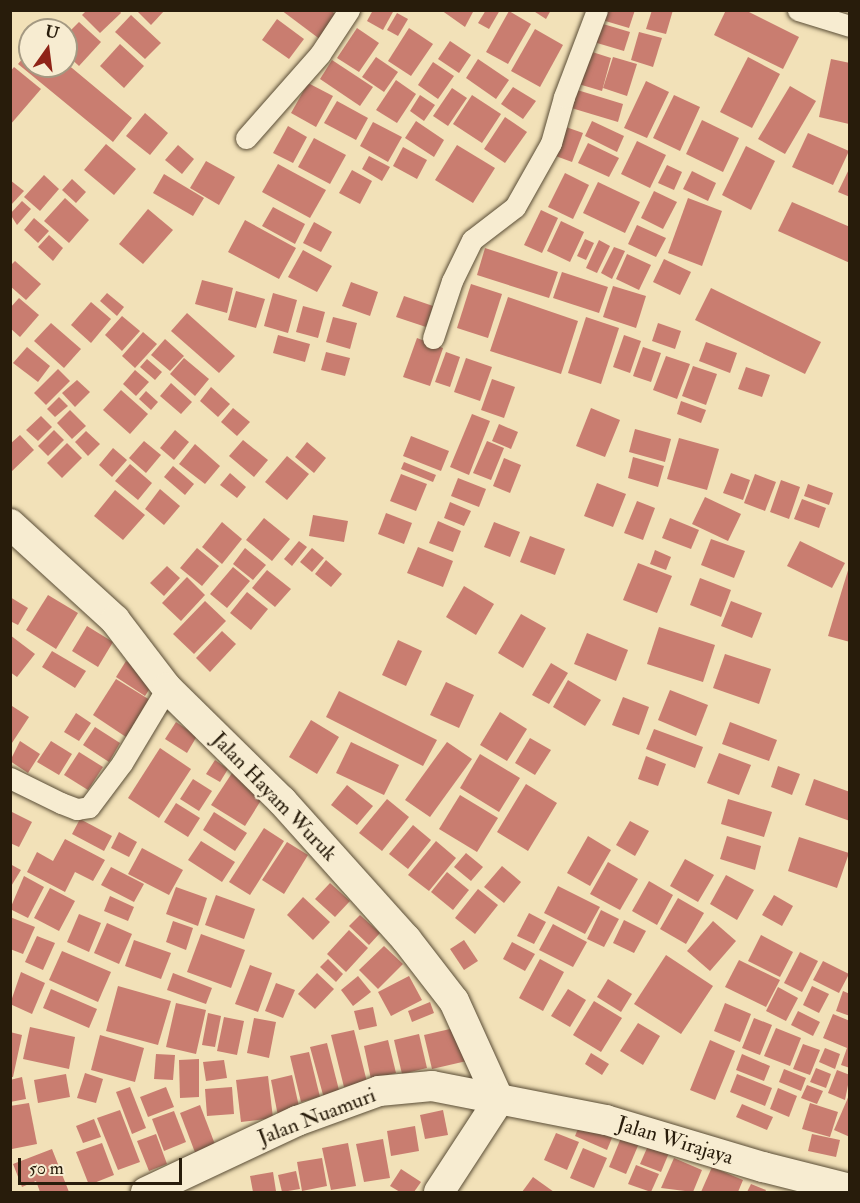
<!DOCTYPE html>
<html>
<head>
<meta charset="utf-8">
<style>
	body { margin:0 }
	#map { position:relative; width:860px; height:1203px; overflow:hidden; background:#f2e1b8; font-family:"IM FELL Double Pica",serif }
	div>[style] { position:absolute }
	[style*='--x'] { left:calc(var(--x)*1px); top:calc(var(--y)*1px); width:calc(var(--w)*1px); rotate:calc(var(--a)*1deg) }
	.building>* { inset:0; background:#c97d70 }
	.roads { filter:drop-shadow(0 0 2px #5a4d36) drop-shadow(0 0 2px #5a4d36) }
	.street>* { height:21px; margin:-10.5px; padding:0 10.5px; transform-origin:10.5px; border-radius:10.5px; background:#f7ecd1 }
	.secondary>* { height:30px; margin:-15px; padding:0 15px; transform-origin:15px; border-radius:15px; background:#f7ecd1 }
	span { translate:-50% -50%; white-space:nowrap; text-align:center; line-height:1.15; -webkit-text-stroke:5px #f7ecd1; paint-order:stroke }
	.street-label { font-size:21px; color:#281c0b }
	.frame { position:absolute; inset:0; border:12px solid #281c0b; pointer-events:none }
	.north { position:absolute; left:18px; top:18px; width:60px; height:60px; box-sizing:border-box; background:#f7ecd1; border:2px solid #a49982; border-radius:50%; rotate:14deg; font-size:16px; font-weight:700; line-height:24px; text-align:center; color:#281c0b }
	.north::after { content:''; display:block; margin:auto; width:21px; height:27px; background:#8f2418; clip-path:polygon(50% 0,100% 100%,50% 72%,0 100%) }
	.scale { position:absolute; left:18px; top:1158px; width:164px; height:27px; box-sizing:border-box; border:3px solid #281c0b; border-top:0; padding-left:8px; font-size:18px; line-height:21px; white-space:nowrap; color:#281c0b; -webkit-text-stroke:4px #f7ecd1; paint-order:stroke }
</style>
</head>
<body>
<div id="map">
	<div class="building">
		<i style="clip-path:polygon(87px 10px,119px 10px,121px 13px,100px 33px,82px 15px)"></i>
		<i style="clip-path:polygon(136px 10px,165px 10px,151px 25px)"></i>
		<i style="clip-path:polygon(281px 10px,330px 10px,338px 16px,321px 40px)"></i>
		<i style="clip-path:polygon(373px 10px,394px 10px,383px 30px,367px 21px)"></i>
		<i style="clip-path:polygon(441px 10px,474px 10px,465px 27px)"></i>
		<i style="clip-path:polygon(486px 10px,500px 10px,489px 29px,478px 23px)"></i>
		<i style="clip-path:polygon(532px 10px,551px 10px,546px 19px)"></i>
		<i style="clip-path:polygon(605px 10px,635px 10px,629px 28px,602px 20px)"></i>
		<i style="clip-path:polygon(652px 10px,673px 10px,666px 34px,646px 29px)"></i>
		<i style="clip-path:polygon(726px 10px,745px 10px,799px 37px,783px 69px,714px 35px)"></i>
		<i style="clip-path:polygon(509px 11px,531px 24px,508px 64px,486px 52px)"></i>
		<i style="clip-path:polygon(397px 13px,408px 19px,398px 36px,387px 30px)"></i>
		<i style="clip-path:polygon(131px 15px,161px 43px,145px 59px,115px 32px)"></i>
		<i style="clip-path:polygon(277px 19px,304px 39px,289px 59px,262px 40px)"></i>
		<i style="clip-path:polygon(593px 21px,630px 32px,624px 51px,587px 40px)"></i>
		<i style="clip-path:polygon(79px 22px,101px 42px,79px 66px,66px 54px,66px 35px)"></i>
		<i style="clip-path:polygon(357px 28px,379px 43px,359px 72px,337px 58px)"></i>
		<i style="clip-path:polygon(409px 28px,433px 44px,411px 76px,388px 61px)"></i>
		<i style="clip-path:polygon(535px 29px,563px 45px,540px 87px,511px 71px)"></i>
		<i style="clip-path:polygon(639px 32px,662px 38px,653px 67px,631px 60px)"></i>
		<i style="clip-path:polygon(450px 41px,471px 55px,459px 73px,438px 59px)"></i>
		<i style="clip-path:polygon(120px 44px,144px 66px,124px 88px,100px 66px)"></i>
		<i style="clip-path:polygon(30px 50px,30px 66px,66px 63px,132px 118px,113px 142px,18px 64px)"></i>
		<i style="clip-path:polygon(586px 50px,611px 58px,602px 91px,575px 83px)"></i>
		<i style="clip-path:polygon(376px 57px,398px 72px,384px 92px,362px 77px)"></i>
		<i style="clip-path:polygon(613px 57px,637px 64px,627px 96px,603px 88px)"></i>
		<i style="clip-path:polygon(748px 57px,780px 74px,752px 128px,720px 112px)"></i>
		<i style="clip-path:polygon(478px 59px,509px 80px,496px 99px,466px 78px)"></i>
		<i style="clip-path:polygon(831px 59px,850px 63px,849px 124px,819px 117px)"></i>
		<i style="clip-path:polygon(332px 60px,373px 87px,360px 106px,320px 79px)"></i>
		<i style="clip-path:polygon(433px 62px,454px 76px,438px 99px,418px 85px)"></i>
		<i style="clip-path:polygon(14px 67px,41px 89px,10px 125px,10px 72px)"></i>
		<i style="clip-path:polygon(396px 80px,416px 94px,397px 123px,376px 110px)"></i>
		<i style="clip-path:polygon(646px 81px,669px 92px,647px 138px,624px 128px)"></i>
		<i style="clip-path:polygon(308px 83px,333px 96px,316px 127px,291px 113px)"></i>
		<i style="clip-path:polygon(790px 86px,816px 101px,785px 154px,758px 139px)"></i>
		<i style="clip-path:polygon(513px 87px,536px 101px,523px 119px,501px 104px)"></i>
		<i style="clip-path:polygon(452px 88px,467px 98px,448px 126px,433px 116px)"></i>
		<i style="clip-path:polygon(574px 89px,623px 104px,618px 122px,568px 107px)"></i>
		<i style="clip-path:polygon(420px 95px,435px 105px,424px 121px,410px 111px)"></i>
		<i style="clip-path:polygon(472px 95px,501px 114px,482px 143px,453px 124px)"></i>
		<i style="clip-path:polygon(674px 95px,700px 107px,680px 151px,653px 138px)"></i>
		<i style="clip-path:polygon(337px 101px,368px 118px,356px 140px,324px 123px)"></i>
		<i style="clip-path:polygon(145px 113px,168px 133px,150px 155px,126px 136px)"></i>
		<i style="clip-path:polygon(505px 117px,527px 132px,505px 163px,484px 149px)"></i>
		<i style="clip-path:polygon(702px 120px,739px 138px,723px 172px,686px 154px)"></i>
		<i style="clip-path:polygon(416px 121px,444px 140px,434px 157px,405px 138px)"></i>
		<i style="clip-path:polygon(592px 121px,624px 136px,617px 152px,585px 136px)"></i>
		<i style="clip-path:polygon(373px 122px,402px 137px,388px 162px,360px 146px)"></i>
		<i style="clip-path:polygon(288px 126px,307px 137px,293px 163px,273px 153px)"></i>
		<i style="clip-path:polygon(563px 126px,583px 133px,572px 162px,553px 155px)"></i>
		<i style="clip-path:polygon(808px 133px,849px 151px,833px 185px,792px 167px)"></i>
		<i style="clip-path:polygon(314px 138px,346px 155px,330px 184px,298px 167px)"></i>
		<i style="clip-path:polygon(637px 141px,666px 155px,650px 188px,621px 174px)"></i>
		<i style="clip-path:polygon(588px 143px,619px 158px,609px 177px,578px 163px)"></i>
		<i style="clip-path:polygon(106px 144px,136px 169px,114px 195px,84px 170px)"></i>
		<i style="clip-path:polygon(178px 145px,194px 159px,182px 174px,165px 160px)"></i>
		<i style="clip-path:polygon(457px 145px,495px 168px,473px 203px,435px 180px)"></i>
		<i style="clip-path:polygon(746px 146px,775px 161px,751px 210px,722px 195px)"></i>
		<i style="clip-path:polygon(403px 147px,427px 160px,417px 179px,393px 166px)"></i>
		<i style="clip-path:polygon(369px 156px,390px 167px,382px 181px,362px 169px)"></i>
		<i style="clip-path:polygon(206px 161px,235px 177px,219px 205px,190px 188px)"></i>
		<i style="clip-path:polygon(278px 164px,326px 190px,310px 218px,262px 192px)"></i>
		<i style="clip-path:polygon(667px 165px,682px 172px,674px 190px,658px 183px)"></i>
		<i style="clip-path:polygon(850px 167px,850px 197px,838px 192px)"></i>
		<i style="clip-path:polygon(352px 170px,372px 181px,360px 204px,339px 193px)"></i>
		<i style="clip-path:polygon(692px 171px,716px 183px,708px 201px,683px 189px)"></i>
		<i style="clip-path:polygon(565px 173px,589px 185px,573px 219px,548px 207px)"></i>
		<i style="clip-path:polygon(164px 174px,204px 198px,193px 216px,153px 193px)"></i>
		<i style="clip-path:polygon(44px 175px,59px 189px,40px 211px,24px 197px)"></i>
		<i style="clip-path:polygon(72px 179px,86px 192px,76px 203px,62px 190px)"></i>
		<i style="clip-path:polygon(10px 180px,24px 191px,10px 206px)"></i>
		<i style="clip-path:polygon(598px 182px,640px 202px,625px 233px,583px 213px)"></i>
		<i style="clip-path:polygon(654px 191px,677px 202px,663px 229px,641px 218px)"></i>
		<i style="clip-path:polygon(65px 198px,89px 220px,69px 243px,44px 221px)"></i>
		<i style="clip-path:polygon(688px 198px,722px 211px,702px 266px,668px 253px)"></i>
		<i style="clip-path:polygon(22px 201px,31px 209px,17px 225px,10px 214px)"></i>
		<i style="clip-path:polygon(792px 202px,850px 227px,850px 263px,778px 231px)"></i>
		<i style="clip-path:polygon(273px 207px,305px 224px,295px 244px,262px 226px)"></i>
		<i style="clip-path:polygon(148px 209px,173px 230px,143px 264px,119px 244px)"></i>
		<i style="clip-path:polygon(541px 210px,558px 218px,542px 253px,524px 245px)"></i>
		<i style="clip-path:polygon(34px 218px,49px 231px,38px 243px,24px 230px)"></i>
		<i style="clip-path:polygon(245px 220px,296px 248px,279px 279px,228px 252px)"></i>
		<i style="clip-path:polygon(561px 221px,584px 232px,570px 262px,547px 251px)"></i>
		<i style="clip-path:polygon(314px 222px,332px 232px,321px 252px,303px 243px)"></i>
		<i style="clip-path:polygon(637px 225px,666px 238px,656px 257px,628px 244px)"></i>
		<i style="clip-path:polygon(49px 235px,63px 248px,53px 261px,38px 247px)"></i>
		<i style="clip-path:polygon(585px 239px,594px 243px,586px 260px,577px 256px)"></i>
		<i style="clip-path:polygon(599px 240px,610px 246px,597px 273px,586px 268px)"></i>
		<i style="clip-path:polygon(614px 247px,625px 251px,612px 279px,601px 273px)"></i>
		<i style="clip-path:polygon(485px 248px,558px 272px,549px 298px,477px 275px)"></i>
		<i style="clip-path:polygon(303px 250px,332px 266px,317px 292px,288px 277px)"></i>
		<i style="clip-path:polygon(627px 254px,651px 265px,639px 290px,616px 279px)"></i>
		<i style="clip-path:polygon(664px 259px,691px 272px,680px 295px,653px 282px)"></i>
		<i style="clip-path:polygon(15px 261px,41px 284px,26px 300px,10px 286px,10px 266px)"></i>
		<i style="clip-path:polygon(562px 272px,608px 287px,599px 313px,553px 298px)"></i>
		<i style="clip-path:polygon(202px 280px,233px 288px,227px 313px,195px 304px)"></i>
		<i style="clip-path:polygon(351px 282px,378px 292px,370px 316px,342px 306px)"></i>
		<i style="clip-path:polygon(471px 284px,502px 294px,488px 338px,457px 328px)"></i>
		<i style="clip-path:polygon(613px 286px,646px 296px,636px 328px,603px 317px)"></i>
		<i style="clip-path:polygon(711px 288px,821px 342px,805px 374px,695px 320px)"></i>
		<i style="clip-path:polygon(236px 291px,265px 299px,256px 328px,228px 320px)"></i>
		<i style="clip-path:polygon(107px 293px,124px 307px,117px 316px,100px 301px)"></i>
		<i style="clip-path:polygon(273px 293px,297px 300px,288px 333px,264px 326px)"></i>
		<i style="clip-path:polygon(404px 296px,433px 306px,426px 327px,396px 317px)"></i>
		<i style="clip-path:polygon(508px 297px,578px 321px,561px 374px,490px 351px)"></i>
		<i style="clip-path:polygon(19px 298px,39px 315px,20px 337px,10px 328px,10px 308px)"></i>
		<i style="clip-path:polygon(91px 302px,111px 319px,91px 343px,71px 325px)"></i>
		<i style="clip-path:polygon(303px 306px,325px 312px,318px 338px,296px 332px)"></i>
		<i style="clip-path:polygon(187px 313px,235px 356px,219px 373px,171px 331px)"></i>
		<i style="clip-path:polygon(122px 316px,140px 331px,122px 351px,105px 335px)"></i>
		<i style="clip-path:polygon(333px 317px,357px 323px,350px 349px,326px 342px)"></i>
		<i style="clip-path:polygon(586px 317px,619px 328px,601px 384px,568px 373px)"></i>
		<i style="clip-path:polygon(51px 323px,81px 349px,64px 368px,34px 341px)"></i>
		<i style="clip-path:polygon(658px 323px,681px 331px,675px 349px,652px 341px)"></i>
		<i style="clip-path:polygon(143px 332px,157px 344px,135px 368px,122px 356px)"></i>
		<i style="clip-path:polygon(278px 335px,310px 344px,305px 362px,273px 353px)"></i>
		<i style="clip-path:polygon(624px 335px,641px 341px,630px 373px,613px 367px)"></i>
		<i style="clip-path:polygon(417px 338px,443px 348px,430px 386px,403px 377px)"></i>
		<i style="clip-path:polygon(165px 339px,184px 356px,170px 371px,151px 355px)"></i>
		<i style="clip-path:polygon(706px 342px,737px 353px,730px 373px,699px 361px)"></i>
		<i style="clip-path:polygon(27px 347px,50px 366px,38px 382px,13px 363px)"></i>
		<i style="clip-path:polygon(643px 347px,661px 353px,651px 382px,633px 376px)"></i>
		<i style="clip-path:polygon(326px 352px,350px 358px,345px 376px,321px 370px)"></i>
		<i style="clip-path:polygon(446px 352px,460px 357px,450px 387px,435px 382px)"></i>
		<i style="clip-path:polygon(666px 356px,690px 364px,677px 399px,653px 390px)"></i>
		<i style="clip-path:polygon(184px 358px,209px 379px,195px 396px,170px 374px)"></i>
		<i style="clip-path:polygon(466px 358px,492px 367px,480px 401px,454px 392px)"></i>
		<i style="clip-path:polygon(147px 359px,162px 372px,155px 380px,140px 367px)"></i>
		<i style="clip-path:polygon(693px 366px,717px 374px,706px 405px,682px 396px)"></i>
		<i style="clip-path:polygon(746px 367px,770px 375px,762px 397px,738px 389px)"></i>
		<i style="clip-path:polygon(58px 369px,70px 381px,46px 405px,34px 393px)"></i>
		<i style="clip-path:polygon(135px 370px,149px 382px,136px 396px,123px 384px)"></i>
		<i style="clip-path:polygon(492px 379px,515px 387px,504px 418px,481px 410px)"></i>
		<i style="clip-path:polygon(77px 380px,90px 392px,75px 407px,62px 393px)"></i>
		<i style="clip-path:polygon(171px 383px,192px 402px,181px 414px,160px 396px)"></i>
		<i style="clip-path:polygon(211px 387px,230px 404px,218px 417px,200px 401px)"></i>
		<i style="clip-path:polygon(121px 390px,148px 414px,130px 434px,103px 410px)"></i>
		<i style="clip-path:polygon(146px 391px,158px 402px,151px 410px,139px 399px)"></i>
		<i style="clip-path:polygon(59px 397px,68px 406px,55px 417px,47px 409px)"></i>
		<i style="clip-path:polygon(681px 401px,706px 410px,701px 423px,677px 414px)"></i>
		<i style="clip-path:polygon(233px 408px,250px 422px,237px 436px,221px 422px)"></i>
		<i style="clip-path:polygon(591px 408px,620px 420px,605px 457px,576px 446px)"></i>
		<i style="clip-path:polygon(70px 410px,86px 426px,72px 439px,57px 423px)"></i>
		<i style="clip-path:polygon(472px 414px,490px 421px,469px 475px,450px 467px)"></i>
		<i style="clip-path:polygon(41px 416px,52px 427px,38px 441px,26px 430px)"></i>
		<i style="clip-path:polygon(499px 424px,518px 432px,511px 449px,492px 441px)"></i>
		<i style="clip-path:polygon(635px 429px,671px 439px,665px 462px,629px 452px)"></i>
		<i style="clip-path:polygon(54px 430px,64px 440px,48px 456px,38px 446px)"></i>
		<i style="clip-path:polygon(175px 430px,189px 442px,174px 460px,160px 448px)"></i>
		<i style="clip-path:polygon(86px 431px,100px 444px,88px 456px,75px 442px)"></i>
		<i style="clip-path:polygon(20px 435px,34px 450px,10px 473px,10px 444px)"></i>
		<i style="clip-path:polygon(411px 436px,449px 451px,441px 471px,403px 456px)"></i>
		<i style="clip-path:polygon(679px 438px,719px 449px,707px 490px,667px 479px)"></i>
		<i style="clip-path:polygon(243px 440px,268px 460px,254px 477px,229px 456px)"></i>
		<i style="clip-path:polygon(144px 441px,161px 455px,146px 473px,129px 458px)"></i>
		<i style="clip-path:polygon(487px 441px,504px 448px,491px 480px,473px 473px)"></i>
		<i style="clip-path:polygon(307px 442px,326px 458px,314px 473px,295px 457px)"></i>
		<i style="clip-path:polygon(67px 443px,82px 458px,62px 478px,47px 463px)"></i>
		<i style="clip-path:polygon(195px 444px,220px 466px,205px 484px,179px 464px)"></i>
		<i style="clip-path:polygon(113px 448px,127px 460px,112px 477px,99px 465px)"></i>
		<i style="clip-path:polygon(287px 456px,309px 474px,287px 500px,265px 482px)"></i>
		<i style="clip-path:polygon(633px 457px,664px 466px,658px 487px,628px 478px)"></i>
		<i style="clip-path:polygon(504px 458px,521px 465px,510px 493px,493px 486px)"></i>
		<i style="clip-path:polygon(404px 462px,436px 475px,433px 482px,401px 469px)"></i>
		<i style="clip-path:polygon(130px 464px,152px 483px,138px 500px,115px 481px)"></i>
		<i style="clip-path:polygon(173px 466px,194px 484px,185px 495px,164px 477px)"></i>
		<i style="clip-path:polygon(230px 473px,246px 487px,237px 498px,220px 485px)"></i>
		<i style="clip-path:polygon(731px 473px,750px 480px,743px 500px,723px 493px)"></i>
		<i style="clip-path:polygon(401px 474px,427px 484px,416px 511px,390px 501px)"></i>
		<i style="clip-path:polygon(755px 474px,776px 482px,765px 511px,744px 503px)"></i>
		<i style="clip-path:polygon(458px 478px,486px 489px,479px 507px,451px 496px)"></i>
		<i style="clip-path:polygon(781px 480px,800px 487px,789px 519px,770px 512px)"></i>
		<i style="clip-path:polygon(597px 483px,626px 494px,613px 527px,584px 516px)"></i>
		<i style="clip-path:polygon(808px 484px,833px 493px,829px 505px,804px 496px)"></i>
		<i style="clip-path:polygon(160px 489px,180px 506px,164px 525px,145px 509px)"></i>
		<i style="clip-path:polygon(115px 490px,145px 515px,123px 540px,94px 516px)"></i>
		<i style="clip-path:polygon(705px 497px,741px 514px,728px 541px,692px 524px)"></i>
		<i style="clip-path:polygon(802px 499px,826px 508px,819px 528px,794px 519px)"></i>
		<i style="clip-path:polygon(637px 501px,655px 508px,643px 540px,624px 533px)"></i>
		<i style="clip-path:polygon(450px 502px,471px 511px,464px 526px,444px 518px)"></i>
		<i style="clip-path:polygon(386px 513px,412px 523px,404px 544px,378px 534px)"></i>
		<i style="clip-path:polygon(313px 515px,348px 521px,344px 542px,309px 536px)"></i>
		<i style="clip-path:polygon(264px 518px,290px 539px,272px 561px,246px 540px)"></i>
		<i style="clip-path:polygon(670px 518px,699px 530px,691px 549px,662px 538px)"></i>
		<i style="clip-path:polygon(438px 521px,461px 531px,453px 552px,429px 543px)"></i>
		<i style="clip-path:polygon(222px 522px,242px 539px,222px 564px,202px 547px)"></i>
		<i style="clip-path:polygon(494px 522px,520px 532px,510px 557px,484px 547px)"></i>
		<i style="clip-path:polygon(530px 536px,565px 549px,555px 575px,520px 562px)"></i>
		<i style="clip-path:polygon(711px 539px,745px 551px,734px 578px,701px 565px)"></i>
		<i style="clip-path:polygon(299px 541px,307px 547px,292px 566px,284px 559px)"></i>
		<i style="clip-path:polygon(800px 541px,845px 563px,832px 588px,787px 566px)"></i>
		<i style="clip-path:polygon(418px 547px,453px 561px,443px 587px,407px 573px)"></i>
		<i style="clip-path:polygon(197px 548px,219px 566px,202px 586px,180px 568px)"></i>
		<i style="clip-path:polygon(245px 548px,266px 565px,253px 580px,233px 564px)"></i>
		<i style="clip-path:polygon(312px 548px,324px 558px,312px 572px,300px 562px)"></i>
		<i style="clip-path:polygon(655px 550px,671px 557px,666px 570px,650px 564px)"></i>
		<i style="clip-path:polygon(326px 560px,342px 574px,331px 587px,315px 574px)"></i>
		<i style="clip-path:polygon(638px 563px,672px 576px,657px 613px,623px 600px)"></i>
		<i style="clip-path:polygon(167px 566px,180px 578px,164px 596px,150px 583px)"></i>
		<i style="clip-path:polygon(233px 567px,250px 581px,227px 608px,210px 594px)"></i>
		<i style="clip-path:polygon(849px 567px,850px 568px,850px 642px,828px 636px)"></i>
		<i style="clip-path:polygon(267px 570px,291px 589px,275px 607px,252px 588px)"></i>
		<i style="clip-path:polygon(187px 577px,205px 595px,181px 621px,162px 603px)"></i>
		<i style="clip-path:polygon(700px 578px,731px 590px,721px 617px,690px 605px)"></i>
		<i style="clip-path:polygon(464px 586px,494px 604px,476px 635px,446px 617px)"></i>
		<i style="clip-path:polygon(247px 592px,268px 609px,251px 630px,230px 613px)"></i>
		<i style="clip-path:polygon(48px 595px,78px 613px,56px 649px,26px 630px)"></i>
		<i style="clip-path:polygon(10px 597px,28px 608px,18px 625px,10px 621px)"></i>
		<i style="clip-path:polygon(205px 601px,226px 621px,194px 654px,173px 634px)"></i>
		<i style="clip-path:polygon(731px 601px,762px 613px,752px 638px,721px 626px)"></i>
		<i style="clip-path:polygon(521px 614px,546px 628px,523px 668px,498px 653px)"></i>
		<i style="clip-path:polygon(87px 626px,113px 642px,98px 667px,72px 651px)"></i>
		<i style="clip-path:polygon(659px 627px,715px 645px,703px 682px,647px 664px)"></i>
		<i style="clip-path:polygon(222px 631px,236px 644px,210px 672px,196px 658px)"></i>
		<i style="clip-path:polygon(587px 633px,628px 650px,616px 681px,574px 664px)"></i>
		<i style="clip-path:polygon(10px 635px,35px 654px,17px 677px,10px 672px)"></i>
		<i style="clip-path:polygon(398px 640px,422px 651px,406px 686px,382px 675px)"></i>
		<i style="clip-path:polygon(52px 651px,86px 671px,75px 688px,42px 667px)"></i>
		<i style="clip-path:polygon(725px 654px,771px 669px,759px 704px,713px 688px)"></i>
		<i style="clip-path:polygon(126px 661px,156px 679px,145px 696px,116px 677px)"></i>
		<i style="clip-path:polygon(551px 663px,568px 673px,549px 704px,532px 695px)"></i>
		<i style="clip-path:polygon(116px 679px,150px 700px,126px 737px,93px 715px)"></i>
		<i style="clip-path:polygon(568px 680px,601px 700px,585px 726px,553px 707px)"></i>
		<i style="clip-path:polygon(446px 682px,474px 695px,459px 728px,430px 715px)"></i>
		<i style="clip-path:polygon(670px 690px,708px 705px,696px 736px,658px 720px)"></i>
		<i style="clip-path:polygon(339px 691px,437px 740px,423px 766px,326px 717px)"></i>
		<i style="clip-path:polygon(623px 697px,649px 707px,639px 735px,612px 725px)"></i>
		<i style="clip-path:polygon(12px 706px,29px 717px,10px 746px,10px 709px)"></i>
		<i style="clip-path:polygon(500px 712px,527px 729px,507px 761px,480px 745px)"></i>
		<i style="clip-path:polygon(76px 713px,91px 723px,79px 741px,64px 732px)"></i>
		<i style="clip-path:polygon(311px 720px,339px 737px,317px 774px,289px 757px)"></i>
		<i style="clip-path:polygon(176px 722px,197px 736px,187px 753px,165px 739px)"></i>
		<i style="clip-path:polygon(730px 722px,777px 740px,769px 761px,722px 744px)"></i>
		<i style="clip-path:polygon(95px 727px,120px 743px,109px 762px,83px 745px)"></i>
		<i style="clip-path:polygon(654px 729px,703px 747px,695px 768px,646px 749px)"></i>
		<i style="clip-path:polygon(530px 738px,551px 750px,535px 775px,515px 763px)"></i>
		<i style="clip-path:polygon(20px 741px,40px 754px,28px 773px,10px 761px)"></i>
		<i style="clip-path:polygon(51px 741px,72px 754px,59px 775px,37px 762px)"></i>
		<i style="clip-path:polygon(351px 742px,399px 765px,384px 795px,336px 773px)"></i>
		<i style="clip-path:polygon(447px 742px,472px 759px,430px 817px,405px 800px)"></i>
		<i style="clip-path:polygon(160px 748px,191px 769px,159px 818px,128px 798px)"></i>
		<i style="clip-path:polygon(79px 752px,103px 767px,88px 790px,64px 775px)"></i>
		<i style="clip-path:polygon(719px 753px,751px 765px,739px 795px,707px 783px)"></i>
		<i style="clip-path:polygon(480px 754px,520px 778px,499px 812px,460px 788px)"></i>
		<i style="clip-path:polygon(646px 756px,666px 764px,658px 786px,638px 779px)"></i>
		<i style="clip-path:polygon(215px 760px,228px 769px,220px 782px,206px 774px)"></i>
		<i style="clip-path:polygon(778px 766px,800px 774px,792px 795px,771px 787px)"></i>
		<i style="clip-path:polygon(232px 773px,265px 794px,245px 826px,211px 805px)"></i>
		<i style="clip-path:polygon(193px 779px,212px 791px,199px 811px,180px 799px)"></i>
		<i style="clip-path:polygon(814px 779px,850px 792px,850px 821px,805px 805px)"></i>
		<i style="clip-path:polygon(526px 784px,557px 803px,528px 851px,497px 832px)"></i>
		<i style="clip-path:polygon(347px 785px,373px 806px,357px 825px,331px 805px)"></i>
		<i style="clip-path:polygon(460px 795px,498px 818px,477px 852px,439px 829px)"></i>
		<i style="clip-path:polygon(387px 799px,409px 817px,382px 851px,359px 833px)"></i>
		<i style="clip-path:polygon(728px 799px,772px 812px,764px 837px,721px 824px)"></i>
		<i style="clip-path:polygon(176px 803px,200px 818px,188px 837px,164px 822px)"></i>
		<i style="clip-path:polygon(10px 811px,32px 822px,19px 847px,10px 843px)"></i>
		<i style="clip-path:polygon(214px 812px,247px 833px,235px 851px,203px 830px)"></i>
		<i style="clip-path:polygon(80px 819px,112px 836px,104px 851px,72px 834px)"></i>
		<i style="clip-path:polygon(630px 821px,649px 831px,635px 856px,616px 845px)"></i>
		<i style="clip-path:polygon(413px 825px,431px 840px,408px 869px,389px 854px)"></i>
		<i style="clip-path:polygon(264px 828px,284px 841px,250px 895px,229px 882px)"></i>
		<i style="clip-path:polygon(119px 832px,137px 842px,129px 857px,111px 848px)"></i>
		<i style="clip-path:polygon(588px 836px,611px 850px,590px 886px,567px 873px)"></i>
		<i style="clip-path:polygon(727px 836px,761px 846px,755px 870px,720px 859px)"></i>
		<i style="clip-path:polygon(799px 837px,849px 853px,837px 888px,788px 871px)"></i>
		<i style="clip-path:polygon(65px 839px,105px 860px,93px 881px,75px 872px,65px 892px,27px 872px,37px 852px,53px 861px)"></i>
		<i style="clip-path:polygon(201px 841px,235px 862px,222px 882px,188px 860px)"></i>
		<i style="clip-path:polygon(436px 841px,456px 858px,429px 891px,408px 875px)"></i>
		<i style="clip-path:polygon(287px 842px,308px 855px,284px 894px,262px 880px)"></i>
		<i style="clip-path:polygon(142px 848px,183px 870px,169px 895px,128px 874px)"></i>
		<i style="clip-path:polygon(466px 853px,483px 867px,471px 881px,454px 867px)"></i>
		<i style="clip-path:polygon(685px 859px,714px 875px,698px 902px,670px 886px)"></i>
		<i style="clip-path:polygon(608px 862px,638px 879px,620px 910px,590px 894px)"></i>
		<i style="clip-path:polygon(10px 864px,21px 870px,10px 888px)"></i>
		<i style="clip-path:polygon(502px 866px,521px 882px,504px 903px,484px 887px)"></i>
		<i style="clip-path:polygon(111px 867px,144px 884px,134px 902px,101px 885px)"></i>
		<i style="clip-path:polygon(447px 872px,469px 890px,453px 910px,431px 892px)"></i>
		<i style="clip-path:polygon(726px 875px,754px 890px,737px 920px,710px 904px)"></i>
		<i style="clip-path:polygon(24px 876px,44px 887px,28px 918px,10px 909px)"></i>
		<i style="clip-path:polygon(649px 881px,673px 895px,657px 925px,632px 911px)"></i>
		<i style="clip-path:polygon(330px 883px,350px 901px,335px 917px,315px 899px)"></i>
		<i style="clip-path:polygon(558px 886px,600px 907px,585px 934px,544px 913px)"></i>
		<i style="clip-path:polygon(176px 887px,207px 898px,198px 926px,166px 914px)"></i>
		<i style="clip-path:polygon(50px 888px,75px 901px,59px 931px,34px 918px)"></i>
		<i style="clip-path:polygon(478px 889px,498px 905px,475px 934px,455px 918px)"></i>
		<i style="clip-path:polygon(216px 895px,255px 909px,244px 939px,205px 925px)"></i>
		<i style="clip-path:polygon(774px 895px,793px 906px,782px 926px,762px 915px)"></i>
		<i style="clip-path:polygon(110px 896px,134px 907px,128px 921px,104px 911px)"></i>
		<i style="clip-path:polygon(303px 897px,330px 922px,313px 940px,287px 915px)"></i>
		<i style="clip-path:polygon(678px 898px,704px 913px,686px 944px,660px 929px)"></i>
		<i style="clip-path:polygon(601px 910px,619px 919px,604px 947px,587px 939px)"></i>
		<i style="clip-path:polygon(529px 913px,546px 922px,534px 944px,517px 936px)"></i>
		<i style="clip-path:polygon(79px 914px,101px 923px,89px 952px,67px 942px)"></i>
		<i style="clip-path:polygon(360px 915px,380px 933px,369px 945px,349px 926px)"></i>
		<i style="clip-path:polygon(10px 917px,35px 927px,23px 954px,10px 949px)"></i>
		<i style="clip-path:polygon(624px 920px,646px 931px,634px 953px,613px 943px)"></i>
		<i style="clip-path:polygon(173px 921px,193px 928px,186px 950px,166px 942px)"></i>
		<i style="clip-path:polygon(713px 921px,736px 941px,710px 971px,687px 951px)"></i>
		<i style="clip-path:polygon(107px 923px,132px 934px,119px 964px,94px 953px)"></i>
		<i style="clip-path:polygon(553px 924px,587px 942px,573px 967px,539px 950px)"></i>
		<i style="clip-path:polygon(349px 930px,368px 948px,346px 972px,327px 954px)"></i>
		<i style="clip-path:polygon(201px 934px,245px 950px,231px 988px,187px 972px)"></i>
		<i style="clip-path:polygon(761px 935px,793px 952px,780px 977px,748px 961px)"></i>
		<i style="clip-path:polygon(37px 936px,55px 943px,43px 970px,25px 962px)"></i>
		<i style="clip-path:polygon(134px 940px,171px 953px,161px 979px,125px 966px)"></i>
		<i style="clip-path:polygon(464px 940px,478px 961px,464px 970px,450px 949px)"></i>
		<i style="clip-path:polygon(512px 942px,535px 954px,525px 971px,503px 959px)"></i>
		<i style="clip-path:polygon(384px 946px,403px 964px,378px 989px,359px 970px)"></i>
		<i style="clip-path:polygon(62px 951px,111px 972px,98px 1002px,49px 980px)"></i>
		<i style="clip-path:polygon(800px 952px,818px 961px,802px 992px,784px 983px)"></i>
		<i style="clip-path:polygon(666px 955px,713px 986px,681px 1034px,634px 1004px)"></i>
		<i style="clip-path:polygon(328px 959px,343px 974px,336px 982px,320px 967px)"></i>
		<i style="clip-path:polygon(540px 959px,564px 972px,543px 1011px,519px 998px)"></i>
		<i style="clip-path:polygon(739px 960px,780px 980px,766px 1007px,725px 987px)"></i>
		<i style="clip-path:polygon(823px 961px,849px 974px,839px 993px,813px 980px)"></i>
		<i style="clip-path:polygon(250px 965px,272px 973px,258px 1012px,235px 1004px)"></i>
		<i style="clip-path:polygon(21px 972px,45px 983px,32px 1014px,10px 1004px)"></i>
		<i style="clip-path:polygon(173px 973px,212px 988px,206px 1004px,167px 990px)"></i>
		<i style="clip-path:polygon(317px 973px,334px 989px,315px 1009px,298px 994px)"></i>
		<i style="clip-path:polygon(358px 976px,371px 992px,353px 1006px,341px 990px)"></i>
		<i style="clip-path:polygon(409px 976px,422px 1000px,391px 1016px,378px 992px)"></i>
		<i style="clip-path:polygon(608px 979px,632px 994px,621px 1012px,597px 997px)"></i>
		<i style="clip-path:polygon(276px 983px,295px 990px,283px 1018px,265px 1011px)"></i>
		<i style="clip-path:polygon(118px 986px,171px 1001px,158px 1045px,106px 1031px)"></i>
		<i style="clip-path:polygon(812px 986px,829px 994px,819px 1013px,803px 1005px)"></i>
		<i style="clip-path:polygon(778px 987px,798px 998px,786px 1021px,766px 1011px)"></i>
		<i style="clip-path:polygon(51px 989px,97px 1009px,89px 1028px,43px 1008px)"></i>
		<i style="clip-path:polygon(568px 989px,586px 1000px,570px 1027px,551px 1016px)"></i>
		<i style="clip-path:polygon(843px 991px,850px 994px,850px 1016px,836px 1011px)"></i>
		<i style="clip-path:polygon(594px 1001px,622px 1018px,601px 1052px,573px 1035px)"></i>
		<i style="clip-path:polygon(430px 1002px,434px 1013px,412px 1022px,408px 1011px)"></i>
		<i style="clip-path:polygon(176px 1003px,206px 1010px,196px 1054px,166px 1047px)"></i>
		<i style="clip-path:polygon(725px 1003px,751px 1014px,740px 1042px,714px 1031px)"></i>
		<i style="clip-path:polygon(373px 1007px,377px 1026px,359px 1030px,354px 1011px)"></i>
		<i style="clip-path:polygon(798px 1011px,820px 1022px,813px 1036px,791px 1025px)"></i>
		<i style="clip-path:polygon(208px 1013px,221px 1016px,215px 1047px,202px 1045px)"></i>
		<i style="clip-path:polygon(833px 1014px,850px 1021px,850px 1068px,841px 1065px,847px 1048px,823px 1038px)"></i>
		<i style="clip-path:polygon(224px 1017px,244px 1021px,237px 1055px,217px 1051px)"></i>
		<i style="clip-path:polygon(254px 1018px,276px 1022px,269px 1058px,247px 1053px)"></i>
		<i style="clip-path:polygon(754px 1018px,772px 1025px,760px 1055px,742px 1048px)"></i>
		<i style="clip-path:polygon(638px 1023px,660px 1036px,643px 1065px,620px 1051px)"></i>
		<i style="clip-path:polygon(463px 1026px,471px 1060px,432px 1069px,424px 1035px)"></i>
		<i style="clip-path:polygon(30px 1027px,75px 1037px,69px 1069px,23px 1059px)"></i>
		<i style="clip-path:polygon(776px 1028px,801px 1038px,790px 1066px,764px 1056px)"></i>
		<i style="clip-path:polygon(354px 1030px,367px 1082px,344px 1087px,331px 1035px)"></i>
		<i style="clip-path:polygon(10px 1032px,22px 1035px,13px 1077px,10px 1077px)"></i>
		<i style="clip-path:polygon(419px 1034px,427px 1068px,402px 1074px,394px 1040px)"></i>
		<i style="clip-path:polygon(100px 1035px,144px 1048px,135px 1082px,91px 1070px)"></i>
		<i style="clip-path:polygon(388px 1040px,396px 1073px,371px 1079px,364px 1046px)"></i>
		<i style="clip-path:polygon(710px 1040px,735px 1051px,715px 1100px,690px 1090px)"></i>
		<i style="clip-path:polygon(327px 1043px,341px 1098px,325px 1102px,310px 1047px)"></i>
		<i style="clip-path:polygon(803px 1044px,820px 1050px,810px 1075px,793px 1069px)"></i>
		<i style="clip-path:polygon(825px 1048px,840px 1054px,835px 1069px,819px 1062px)"></i>
		<i style="clip-path:polygon(309px 1052px,320px 1097px,301px 1102px,290px 1056px)"></i>
		<i style="clip-path:polygon(591px 1053px,609px 1064px,602px 1075px,585px 1064px)"></i>
		<i style="clip-path:polygon(156px 1054px,175px 1055px,173px 1080px,154px 1079px)"></i>
		<i style="clip-path:polygon(742px 1054px,770px 1066px,764px 1081px,736px 1070px)"></i>
		<i style="clip-path:polygon(199px 1059px,199px 1097px,180px 1098px,179px 1060px)"></i>
		<i style="clip-path:polygon(224px 1060px,227px 1078px,206px 1081px,203px 1062px)"></i>
		<i style="clip-path:polygon(816px 1068px,831px 1074px,826px 1088px,810px 1082px)"></i>
		<i style="clip-path:polygon(784px 1069px,806px 1078px,801px 1091px,779px 1082px)"></i>
		<i style="clip-path:polygon(837px 1070px,850px 1075px,845px 1100px,828px 1093px)"></i>
		<i style="clip-path:polygon(85px 1073px,103px 1079px,96px 1103px,77px 1098px)"></i>
		<i style="clip-path:polygon(66px 1074px,70px 1097px,38px 1103px,34px 1080px)"></i>
		<i style="clip-path:polygon(737px 1074px,772px 1088px,765px 1106px,730px 1092px)"></i>
		<i style="clip-path:polygon(292px 1075px,300px 1111px,278px 1116px,271px 1080px)"></i>
		<i style="clip-path:polygon(268px 1076px,273px 1118px,241px 1122px,236px 1080px)"></i>
		<i style="clip-path:polygon(22px 1077px,26px 1099px,10px 1102px,10px 1080px)"></i>
		<i style="clip-path:polygon(807px 1085px,823px 1091px,817px 1104px,801px 1098px)"></i>
		<i style="clip-path:polygon(130px 1087px,146px 1128px,132px 1134px,116px 1092px)"></i>
		<i style="clip-path:polygon(166px 1087px,174px 1107px,148px 1117px,140px 1097px)"></i>
		<i style="clip-path:polygon(232px 1087px,234px 1114px,207px 1116px,205px 1089px)"></i>
		<i style="clip-path:polygon(778px 1088px,797px 1096px,789px 1117px,770px 1109px)"></i>
		<i style="clip-path:polygon(850px 1093px,850px 1137px,834px 1130px)"></i>
		<i style="clip-path:polygon(29px 1103px,37px 1144px,12px 1149px,10px 1106px)"></i>
		<i style="clip-path:polygon(810px 1103px,838px 1112px,830px 1137px,802px 1129px)"></i>
		<i style="clip-path:polygon(742px 1104px,773px 1117px,767px 1130px,736px 1117px)"></i>
		<i style="clip-path:polygon(200px 1105px,216px 1147px,196px 1155px,180px 1113px)"></i>
		<i style="clip-path:polygon(120px 1110px,140px 1162px,118px 1170px,97px 1118px)"></i>
		<i style="clip-path:polygon(443px 1110px,448px 1135px,425px 1139px,420px 1115px)"></i>
		<i style="clip-path:polygon(174px 1111px,186px 1142px,164px 1151px,152px 1119px)"></i>
		<i style="clip-path:polygon(94px 1119px,101px 1137px,83px 1143px,76px 1126px)"></i>
		<i style="clip-path:polygon(582px 1119px,614px 1133px,607px 1150px,575px 1136px)"></i>
		<i style="clip-path:polygon(415px 1126px,419px 1151px,391px 1156px,387px 1131px)"></i>
		<i style="clip-path:polygon(556px 1133px,579px 1142px,567px 1170px,544px 1160px)"></i>
		<i style="clip-path:polygon(623px 1133px,640px 1141px,626px 1174px,609px 1167px)"></i>
		<i style="clip-path:polygon(156px 1134px,167px 1164px,149px 1171px,137px 1141px)"></i>
		<i style="clip-path:polygon(812px 1134px,840px 1140px,836px 1157px,808px 1151px)"></i>
		<i style="clip-path:polygon(383px 1139px,390px 1178px,364px 1182px,356px 1144px)"></i>
		<i style="clip-path:polygon(651px 1139px,671px 1148px,661px 1172px,640px 1164px)"></i>
		<i style="clip-path:polygon(102px 1143px,114px 1175px,89px 1185px,76px 1152px)"></i>
		<i style="clip-path:polygon(348px 1143px,356px 1186px,331px 1190px,322px 1148px)"></i>
		<i style="clip-path:polygon(583px 1148px,607px 1158px,594px 1188px,570px 1178px)"></i>
		<i style="clip-path:polygon(52px 1149px,69px 1192px,40px 1192px,36px 1181px,22px 1187px,13px 1164px)"></i>
		<i style="clip-path:polygon(322px 1158px,327px 1186px,302px 1191px,297px 1162px)"></i>
		<i style="clip-path:polygon(674px 1158px,702px 1170px,693px 1192px,661px 1188px)"></i>
		<i style="clip-path:polygon(636px 1165px,659px 1174px,651px 1192px,628px 1184px)"></i>
		<i style="clip-path:polygon(712px 1167px,743px 1180px,738px 1192px,701px 1192px)"></i>
		<i style="clip-path:polygon(401px 1169px,421px 1182px,414px 1192px,400px 1192px,390px 1186px)"></i>
		<i style="clip-path:polygon(296px 1171px,300px 1189px,282px 1192px,278px 1175px)"></i>
		<i style="clip-path:polygon(273px 1172px,276px 1191px,253px 1192px,250px 1176px)"></i>
		<i style="clip-path:polygon(533px 1177px,554px 1192px,522px 1192px)"></i>
		<i style="clip-path:polygon(751px 1184px,766px 1190px,765px 1192px,747px 1192px)"></i>
	</div>
	<div class="roads">
		<div class="street">
			<i style="--x:798;--y:10;--w:54;--a:17.1"></i>
			<i style="--x:246;--y:138;--w:112;--a:-48.6"></i>
			<i style="--x:320;--y:54;--w:53;--a:-56.6"></i>
			<i style="--x:433;--y:338;--w:60;--a:-71.6"></i>
			<i style="--x:452;--y:281;--w:46;--a:-64"></i>
			<i style="--x:472;--y:240;--w:54;--a:-37.5"></i>
			<i style="--x:515;--y:207;--w:73;--a:-60.6"></i>
			<i style="--x:551;--y:143;--w:48;--a:-74.2"></i>
			<i style="--x:564;--y:97;--w:93;--a:-69.2"></i>
			<i style="--x:10;--y:778;--w:57;--a:26.1"></i>
			<i style="--x:61;--y:803;--w:17;--a:21"></i>
			<i style="--x:77;--y:809;--w:12;--a:-9"></i>
			<i style="--x:89;--y:807;--w:55;--a:-53.1"></i>
			<i style="--x:122;--y:763;--w:87;--a:-59"></i>
		</div>
		<div class="secondary">
			<i style="--x:10;--y:524;--w:142;--a:42.4"></i>
			<i style="--x:115;--y:620;--w:86;--a:52.6"></i>
			<i style="--x:167;--y:688;--w:161;--a:44.5"></i>
			<i style="--x:282;--y:801;--w:186;--a:48.1"></i>
			<i style="--x:406;--y:939;--w:78;--a:52.3"></i>
			<i style="--x:454;--y:1001;--w:109;--a:65.6"></i>
			<i style="--x:146;--y:1192;--w:167;--a:-25.2"></i>
			<i style="--x:297;--y:1121;--w:87;--a:-20.1"></i>
			<i style="--x:379;--y:1091;--w:53;--a:-5.4"></i>
			<i style="--x:432;--y:1086;--w:177;--a:11.1"></i>
			<i style="--x:606;--y:1120;--w:164;--a:16.7"></i>
			<i style="--x:763;--y:1167;--w:90;--a:14.2"></i>
			<i style="--x:439;--y:1192;--w:110;--a:-56.9"></i>
		</div>
	</div>
	<div class="street-label">
		<span style="left:274px;top:797px;rotate:46deg">Jalan Hayam Wuruk</span>
		<span style="left:317px;top:1117px;rotate:-21deg">Jalan Nuamuri</span>
		<span style="left:675px;top:1141px;rotate:17deg">Jalan Wirajaya</span>
	</div>
	<div class="frame"></div>
	<div class="north">U</div>
	<div class="scale">50 m</div>
</div>
</body>
</html>
